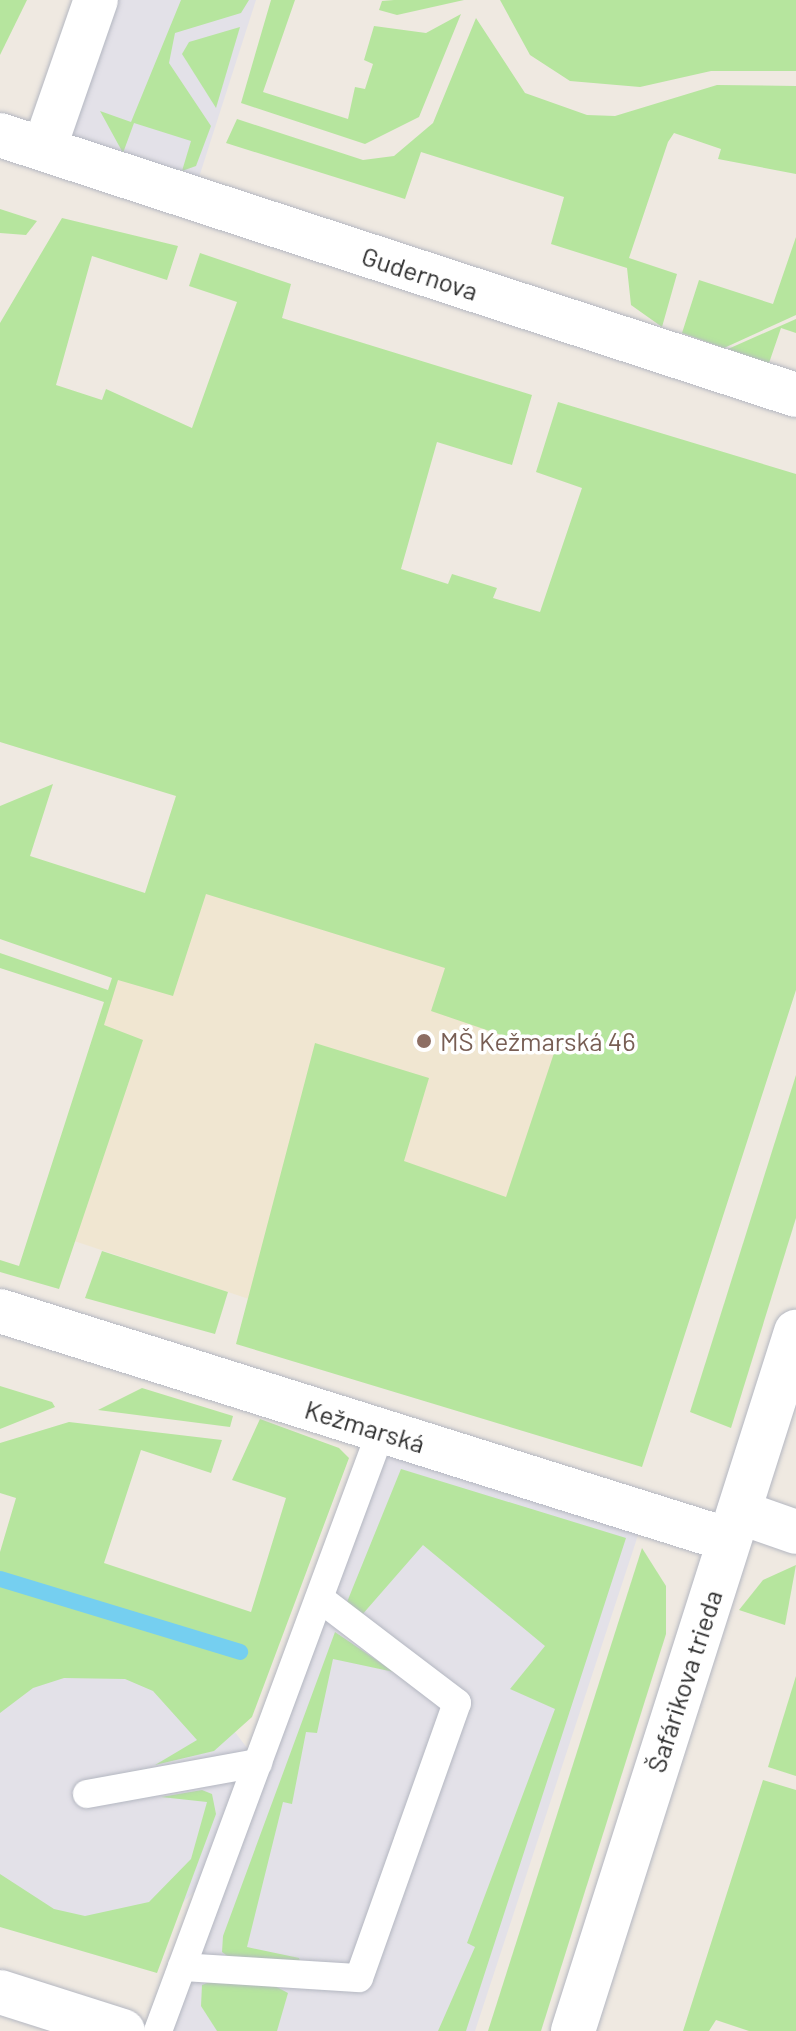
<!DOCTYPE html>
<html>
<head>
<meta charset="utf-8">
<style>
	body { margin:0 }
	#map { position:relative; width:796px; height:2031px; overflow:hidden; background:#efe9e1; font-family:Barlow,sans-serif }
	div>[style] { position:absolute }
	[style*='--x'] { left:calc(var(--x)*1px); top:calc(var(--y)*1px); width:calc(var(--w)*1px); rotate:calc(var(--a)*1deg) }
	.industrial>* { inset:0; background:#e3e1e8 }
	.education>* { inset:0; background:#f0e6d1 }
	.green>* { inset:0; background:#b6e59e }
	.stream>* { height:16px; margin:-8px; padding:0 8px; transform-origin:8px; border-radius:8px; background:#75cff0 }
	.roads { filter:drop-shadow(0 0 2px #b4b7c1) drop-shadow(0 0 2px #b4b7c1) }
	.lane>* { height:28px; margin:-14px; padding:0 14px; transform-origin:14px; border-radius:14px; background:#fff }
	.street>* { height:44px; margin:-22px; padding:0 22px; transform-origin:22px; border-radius:22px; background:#fff }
	.dots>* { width:22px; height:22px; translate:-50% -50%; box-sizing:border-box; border:4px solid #fff; border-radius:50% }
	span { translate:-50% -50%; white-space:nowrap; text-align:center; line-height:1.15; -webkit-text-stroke:7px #fff; paint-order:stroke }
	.street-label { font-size:26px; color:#2e2e2e }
	.education-label { font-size:26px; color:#785e54 }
	.left { translate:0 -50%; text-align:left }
</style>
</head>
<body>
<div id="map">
	<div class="industrial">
		<i style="clip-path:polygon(96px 0,256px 0,192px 199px,44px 149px)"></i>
		<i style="clip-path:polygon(381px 1431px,645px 1514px,475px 2031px,158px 2031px,217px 1869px,153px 1932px,0 1920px,0 1663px,44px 1642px,221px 1714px,258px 1762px)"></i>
	</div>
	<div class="education">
		<i style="clip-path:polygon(231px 624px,725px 1102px,239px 1335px,249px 1299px,38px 1229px)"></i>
	</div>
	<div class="green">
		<i style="clip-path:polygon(0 0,27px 0,0 55px)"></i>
		<i style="clip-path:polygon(181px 0,249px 0,241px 13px,175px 33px,169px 63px,211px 126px,196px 166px,182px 171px,191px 141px,134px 123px,123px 153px,100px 111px,131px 122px)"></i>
		<i style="clip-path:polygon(271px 0,295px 0,263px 92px,348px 119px,355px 87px,365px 89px,373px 64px,364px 60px,374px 26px,426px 33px,461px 14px,419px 117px,365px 144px,241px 103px)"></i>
		<i style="clip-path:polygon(394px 0,464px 0,397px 15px,379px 10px,382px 1px)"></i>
		<i style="clip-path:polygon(500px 0,796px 0,796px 71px,711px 71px,640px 87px,570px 81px,530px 55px)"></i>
		<i style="clip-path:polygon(476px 18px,525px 93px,587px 115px,615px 116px,717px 85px,796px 86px,796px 174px,718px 159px,721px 149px,674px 133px,668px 142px,629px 258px,677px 274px,662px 327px,631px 305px,627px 268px,551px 244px,564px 197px,421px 152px,405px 199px,226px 143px,237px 119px,363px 160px,394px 156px,433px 123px)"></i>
		<i style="clip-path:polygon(240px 27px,216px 108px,182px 54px,189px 42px)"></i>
		<i style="clip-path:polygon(0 209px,37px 221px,26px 235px,0 233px)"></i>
		<i style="clip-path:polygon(62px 218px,178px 246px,167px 280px,92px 256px,56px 385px,102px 400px,106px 389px,192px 428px,237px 302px,189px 286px,200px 253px,291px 284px,282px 318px,532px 395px,512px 465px,437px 442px,401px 569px,448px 584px,452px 574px,497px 588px,493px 598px,540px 612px,582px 488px,536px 472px,558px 402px,796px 474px,796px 990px,642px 1467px,236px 1344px,315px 1043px,429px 1078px,404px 1161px,506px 1197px,554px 1053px,431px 1011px,445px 968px,206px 894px,173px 996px,118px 980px,104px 1025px,143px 1040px,59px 1289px,0 1272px,0 1260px,19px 1266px,104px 1002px,0 968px,0 953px,108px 990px,112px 978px,0 939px,0 806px,53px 784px,30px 856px,145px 893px,176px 796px,0 742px,0 323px)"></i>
		<i style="clip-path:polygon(796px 237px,796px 315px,724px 348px,682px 333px,699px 280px,773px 304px)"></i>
		<i style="clip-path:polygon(796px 319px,796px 333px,781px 328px,769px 363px,728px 349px)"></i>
		<i style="clip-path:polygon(796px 1075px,796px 1218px,731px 1428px,690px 1412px)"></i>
		<i style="clip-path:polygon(102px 1251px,228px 1292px,215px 1334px,85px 1298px)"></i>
		<i style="clip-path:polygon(0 1386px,52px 1402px,55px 1407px,0 1429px)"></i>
		<i style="clip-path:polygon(142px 1388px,233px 1416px,230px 1427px,98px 1410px)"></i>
		<i style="clip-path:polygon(260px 1419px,339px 1448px,349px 1458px,252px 1717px,214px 1751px,155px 1765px,197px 1740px,153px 1691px,125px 1679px,64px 1678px,33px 1688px,0 1713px,0 1552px,16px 1498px,0 1493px,0 1443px,69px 1422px,222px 1440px,211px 1473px,141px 1450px,104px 1563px,251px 1612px,286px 1498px,232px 1480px)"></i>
		<i style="clip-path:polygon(401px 1469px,626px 1538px,466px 2031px,438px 2031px,475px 1947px,467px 1943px,555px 1709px,510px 1689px,545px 1646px,423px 1545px,361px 1616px,347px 1602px)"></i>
		<i style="clip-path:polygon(642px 1548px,666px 1586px,666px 1634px,541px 2031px,488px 2031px)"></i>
		<i style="clip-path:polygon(796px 1565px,785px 1625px,739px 1610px,763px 1580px)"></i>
		<i style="clip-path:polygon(335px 1632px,394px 1672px,333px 1659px,317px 1733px,306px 1732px,292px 1804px,283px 1802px,247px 1947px,299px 1958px,302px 1967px,233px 1960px,222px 1952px,223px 1936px)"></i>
		<i style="clip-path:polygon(796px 1676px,796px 1776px,768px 1767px)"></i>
		<i style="clip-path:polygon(763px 1780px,796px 1790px,796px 2031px,749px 2031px,716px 2020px,709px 2031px,683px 2031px)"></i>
		<i style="clip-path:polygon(202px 1790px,212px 1794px,216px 1814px,157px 1973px,0 1927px,0 1874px,54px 1909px,85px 1916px,149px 1902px,191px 1859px,207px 1802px,161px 1797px)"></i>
		<i style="clip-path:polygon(212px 1981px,265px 1981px,288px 1993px,277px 2031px,217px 2031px,201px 2006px,202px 1985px)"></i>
	</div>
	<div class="stream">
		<i style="--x:0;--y:1579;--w:251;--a:16.9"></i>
	</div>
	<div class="roads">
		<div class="lane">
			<i style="--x:87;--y:1794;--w:174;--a:-10.3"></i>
			<i style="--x:182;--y:1967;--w:177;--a:3.6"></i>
			<i style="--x:359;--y:1978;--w:292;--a:-70.4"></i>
			<i style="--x:457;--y:1703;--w:173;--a:-142.7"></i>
			<i style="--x:158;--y:2031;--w:640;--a:-69.61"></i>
		</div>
		<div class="street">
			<i style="--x:0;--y:135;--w:837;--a:18.09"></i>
			<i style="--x:44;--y:149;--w:158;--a:-70.8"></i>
			<i style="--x:0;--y:1311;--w:764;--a:17.44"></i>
			<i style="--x:739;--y:1512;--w:60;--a:19.3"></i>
			<i style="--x:0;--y:1992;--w:129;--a:17.6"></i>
			<i style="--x:573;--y:2031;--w:734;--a:-72.31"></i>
		</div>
	</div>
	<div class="dots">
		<i style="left:424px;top:1041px;background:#8d6e63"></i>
	</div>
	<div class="street-label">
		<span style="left:420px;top:273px;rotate:18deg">Gudernova</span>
		<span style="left:365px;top:1426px;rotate:17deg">Kežmarská</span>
		<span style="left:684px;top:1681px;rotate:-72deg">Šafárikova trieda</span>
	</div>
	<div class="education-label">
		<span class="left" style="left:440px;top:1041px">MŠ Kežmarská 46</span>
	</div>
</div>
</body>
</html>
